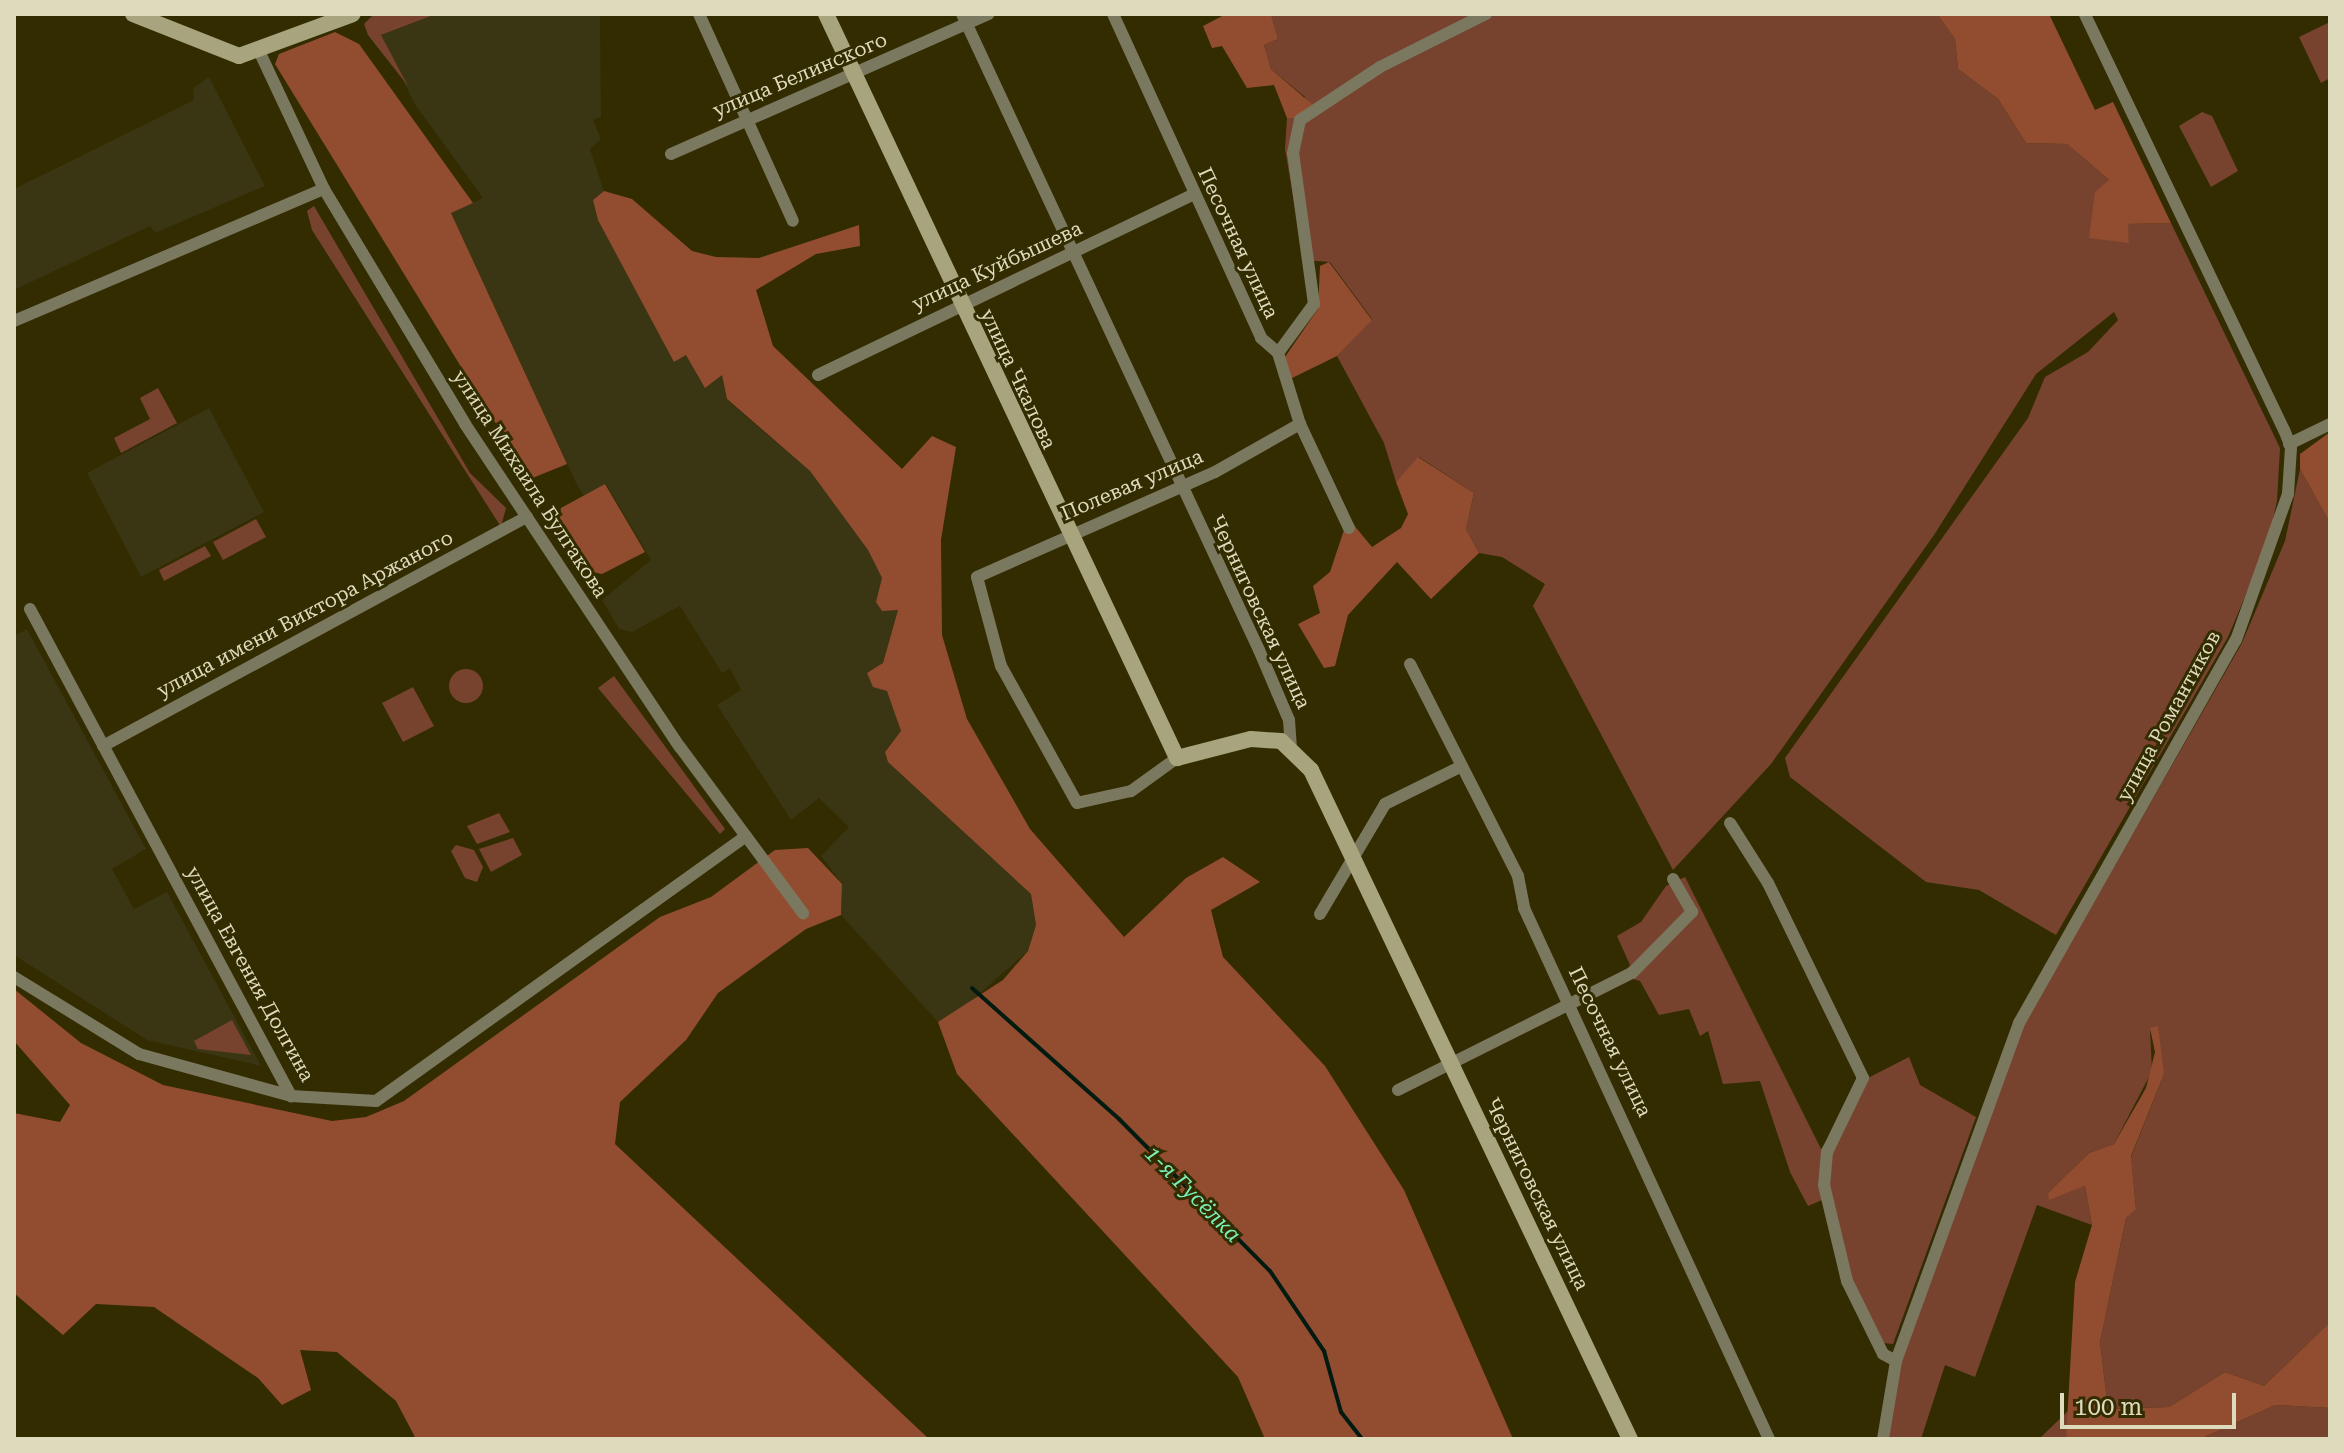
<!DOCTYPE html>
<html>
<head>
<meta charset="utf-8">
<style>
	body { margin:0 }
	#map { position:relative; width:2344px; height:1453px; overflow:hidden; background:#322c00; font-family:"Roboto Serif",serif }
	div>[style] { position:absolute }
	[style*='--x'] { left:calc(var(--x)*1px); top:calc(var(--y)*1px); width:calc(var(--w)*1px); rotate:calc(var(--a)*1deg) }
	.built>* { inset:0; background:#3a3512 }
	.green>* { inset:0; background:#78432e }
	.round { border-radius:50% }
	.forest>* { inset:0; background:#924d31 }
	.stream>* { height:4px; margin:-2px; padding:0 2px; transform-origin:2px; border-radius:2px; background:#021b10 }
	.street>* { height:12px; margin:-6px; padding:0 6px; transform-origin:6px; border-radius:6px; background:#7b7860 }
	.secondary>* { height:16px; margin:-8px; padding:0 8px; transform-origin:8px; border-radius:8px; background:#a8a47d }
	span { translate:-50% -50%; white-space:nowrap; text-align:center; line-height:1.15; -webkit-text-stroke:6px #322c00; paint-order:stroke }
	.street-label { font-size:20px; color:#dedbbd }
	.water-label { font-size:22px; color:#7befba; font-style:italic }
	.frame { position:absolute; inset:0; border:16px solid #dedbbd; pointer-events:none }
	.scale { position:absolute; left:2060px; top:1393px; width:176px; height:36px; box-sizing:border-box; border:4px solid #dedbbd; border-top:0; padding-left:10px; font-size:24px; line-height:28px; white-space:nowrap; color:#dedbbd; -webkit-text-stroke:6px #322c00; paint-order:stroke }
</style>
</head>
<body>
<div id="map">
	<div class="built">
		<i style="clip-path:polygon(436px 14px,600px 14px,601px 117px,593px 120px,601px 139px,590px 149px,604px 191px,593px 200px,675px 362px,685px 354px,722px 375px,727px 400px,810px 471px,868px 550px,898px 610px,883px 663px,901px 732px,885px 751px,888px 762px,1031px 894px,1036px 925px,1028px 951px,946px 1023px,938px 1022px,841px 915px,842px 884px,821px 856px,849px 827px,819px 798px,791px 820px,717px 705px,741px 690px,730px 668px,722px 673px,680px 606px,632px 632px,619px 629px,602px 600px,651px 560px,606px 484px,584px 496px,577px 485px,451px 213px,483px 198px,414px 103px,381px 35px)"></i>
		<i style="clip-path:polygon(209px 77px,265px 186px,155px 233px,150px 226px,14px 290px,14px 189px,194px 100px,193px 88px)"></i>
		<i style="clip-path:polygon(209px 408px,264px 512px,141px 577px,87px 473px)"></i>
		<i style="clip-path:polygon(27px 629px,146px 849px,112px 869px,134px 909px,167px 892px,261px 1066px,147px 1040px,14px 955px,14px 636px)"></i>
	</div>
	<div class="green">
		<i style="clip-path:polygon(374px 14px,436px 14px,381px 35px,408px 86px,368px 35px,364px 24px)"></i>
		<i style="clip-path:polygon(1271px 14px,1937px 14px,1955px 39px,1958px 69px,1998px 99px,2026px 143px,2067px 144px,2110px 181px,2106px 236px,2129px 242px,2127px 224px,2171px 223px,2280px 448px,2277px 501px,2268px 542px,2228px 637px,2056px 935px,1979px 890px,1926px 882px,1790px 777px,1785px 758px,2028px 418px,2045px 377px,2088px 352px,2118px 320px,2114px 312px,2036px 374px,1934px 535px,1771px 764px,1673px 870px,1533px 606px,1545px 584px,1502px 557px,1479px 553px,1466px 529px,1474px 493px,1419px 457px,1396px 482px,1384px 443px,1337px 356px,1372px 319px,1330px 262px,1304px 260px,1285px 149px,1287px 118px,1298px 118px,1305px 97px,1271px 69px,1264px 45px,1278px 39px)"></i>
		<i style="clip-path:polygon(2330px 22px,2330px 78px,2321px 83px,2299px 37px)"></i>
		<i style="clip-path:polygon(2202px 112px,2212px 116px,2238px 171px,2211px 187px,2179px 126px)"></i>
		<i style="clip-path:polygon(314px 206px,470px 473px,506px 508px,501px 527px,312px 230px,307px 211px)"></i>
		<i style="clip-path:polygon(158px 388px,177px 423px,121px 453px,114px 438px,150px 419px,140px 398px)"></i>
		<i style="clip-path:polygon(2300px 469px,2330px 523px,2330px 1322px,2264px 1386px,2225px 1372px,2169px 1407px,2108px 1409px,2100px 1342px,2126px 1218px,2136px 1208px,2131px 1157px,2164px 1074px,2150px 1029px,2152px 1071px,2114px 1144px,2089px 1153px,2048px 1193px,2050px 1199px,2085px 1186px,2092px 1225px,2037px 1205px,1975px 1377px,1945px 1365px,1921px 1439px,1886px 1439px,1893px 1382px,2023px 1026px,2242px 643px,2285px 541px)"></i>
		<i style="clip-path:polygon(256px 519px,266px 537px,223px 560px,213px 542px)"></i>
		<i style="clip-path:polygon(205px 546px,211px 556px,164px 581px,159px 570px)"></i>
		<i class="round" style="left:449px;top:669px;width:34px;height:34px"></i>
		<i style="clip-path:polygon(614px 676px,725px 829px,720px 834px,598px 688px)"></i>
		<i style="clip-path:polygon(413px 687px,434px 726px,403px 742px,382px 703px)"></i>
		<i style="clip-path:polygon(499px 813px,510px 832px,477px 844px,467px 826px)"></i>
		<i style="clip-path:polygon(513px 838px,522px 855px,491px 872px,479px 849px)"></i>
		<i style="clip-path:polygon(456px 845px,474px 850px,483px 867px,477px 882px,465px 878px,451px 851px)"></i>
		<i style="clip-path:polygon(1685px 877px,1821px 1149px,1866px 1079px,1909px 1057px,1920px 1085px,1976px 1117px,1893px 1344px,1883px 1343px,1849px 1279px,1829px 1197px,1808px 1206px,1790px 1172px,1760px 1081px,1723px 1084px,1708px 1031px,1700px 1036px,1689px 1009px,1659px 1015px,1640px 981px,1623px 976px,1630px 965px,1617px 936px,1641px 922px,1666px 886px)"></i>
		<i style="clip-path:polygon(232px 1020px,251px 1055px,198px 1049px,194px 1041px)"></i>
		<i style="clip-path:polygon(2275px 1405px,2330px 1408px,2330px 1439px,2200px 1439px)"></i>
		<i style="clip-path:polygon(2069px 1410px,2066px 1439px,2039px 1439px)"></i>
	</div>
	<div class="forest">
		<i style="clip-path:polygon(1226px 14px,1271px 14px,1278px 39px,1264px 45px,1271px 69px,1313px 105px,1298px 118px,1287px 118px,1274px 85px,1247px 88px,1222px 46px,1212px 48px,1203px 26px)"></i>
		<i style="clip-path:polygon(1937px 14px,2049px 14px,2095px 110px,2113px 102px,2171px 223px,2128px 224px,2129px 243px,2089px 238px,2095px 192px,2109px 180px,2067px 144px,2026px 143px,1998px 99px,1958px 69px,1955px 39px)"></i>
		<i style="clip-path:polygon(335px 32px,359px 44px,473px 203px,451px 213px,567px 464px,530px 479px,275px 64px,279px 54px)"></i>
		<i style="clip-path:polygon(604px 191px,632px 199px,692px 251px,716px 257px,759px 258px,859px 225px,860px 246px,816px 254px,756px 290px,773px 346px,902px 469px,932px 436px,956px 447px,941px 540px,942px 635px,967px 719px,1030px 829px,1124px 937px,1186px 878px,1223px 857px,1260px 882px,1211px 910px,1223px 957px,1325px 1066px,1404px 1190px,1513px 1439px,1265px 1439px,1238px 1377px,957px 1074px,938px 1022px,1003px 980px,1028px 951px,1036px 925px,1031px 894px,888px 762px,885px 752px,901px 731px,887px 691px,873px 687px,867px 673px,883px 663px,898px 610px,882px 611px,876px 602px,882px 578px,868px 550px,810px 471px,727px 399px,722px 375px,705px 388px,686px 355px,674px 362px,598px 220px,593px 200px)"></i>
		<i style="clip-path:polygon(1329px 262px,1372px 320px,1337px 356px,1290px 379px,1285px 357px,1318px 309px,1320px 266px)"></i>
		<i style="clip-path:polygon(2330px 432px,2330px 523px,2300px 469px,2300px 454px)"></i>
		<i style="clip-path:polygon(1418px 457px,1474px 493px,1466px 529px,1479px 553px,1431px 599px,1397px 562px,1348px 615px,1335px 666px,1324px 668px,1298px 624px,1320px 613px,1313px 586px,1330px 572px,1348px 518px,1372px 547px,1401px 528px,1408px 514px,1396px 482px)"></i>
		<i style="clip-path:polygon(605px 484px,645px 552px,602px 574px,587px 571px,558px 526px,561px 508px)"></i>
		<i style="clip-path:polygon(808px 848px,842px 884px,841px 915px,806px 929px,718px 993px,686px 1040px,620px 1102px,615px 1144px,929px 1439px,416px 1439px,396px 1401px,337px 1352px,300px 1350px,311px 1390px,282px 1405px,258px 1378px,154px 1307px,96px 1304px,63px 1335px,14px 1293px,14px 1113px,60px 1122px,70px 1105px,14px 1041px,14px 989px,81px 1043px,163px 1085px,332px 1121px,366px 1117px,404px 1101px,660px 917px,711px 897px,775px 850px)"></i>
		<i style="clip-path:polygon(2158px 1026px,2164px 1074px,2131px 1156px,2136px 1209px,2126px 1218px,2100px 1342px,2108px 1409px,2169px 1407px,2225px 1372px,2264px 1386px,2330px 1322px,2330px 1408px,2275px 1405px,2200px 1439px,2066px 1439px,2075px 1282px,2092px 1225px,2085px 1186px,2049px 1200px,2048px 1193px,2089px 1153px,2114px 1144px,2146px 1088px,2155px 1052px,2150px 1028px)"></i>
	</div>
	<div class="stream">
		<i style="--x:972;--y:988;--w:197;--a:41.7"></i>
		<i style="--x:1119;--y:1119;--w:214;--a:45.2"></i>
		<i style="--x:1270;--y:1271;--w:97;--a:56"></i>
		<i style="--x:1324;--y:1351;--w:63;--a:74.4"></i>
		<i style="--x:1341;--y:1412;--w:34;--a:52"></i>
	</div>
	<div class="street">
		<i style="--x:699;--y:14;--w:227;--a:65.6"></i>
		<i style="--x:962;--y:14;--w:702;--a:64.97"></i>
		<i style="--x:1259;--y:650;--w:76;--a:66.8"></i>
		<i style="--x:1289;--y:720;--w:26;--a:86"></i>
		<i style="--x:1113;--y:14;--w:356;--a:65.4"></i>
		<i style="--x:1261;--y:338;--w:23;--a:41"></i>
		<i style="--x:1278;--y:353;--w:74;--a:72.8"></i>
		<i style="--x:1300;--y:424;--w:115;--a:64.8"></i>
		<i style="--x:260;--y:53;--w:150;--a:64.8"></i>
		<i style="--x:324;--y:189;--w:274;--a:59"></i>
		<i style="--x:465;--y:424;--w:388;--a:56.4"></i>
		<i style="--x:680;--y:747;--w:207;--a:53.5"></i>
		<i style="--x:671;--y:154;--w:347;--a:-23.8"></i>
		<i style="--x:14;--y:321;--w:337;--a:-23.1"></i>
		<i style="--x:1278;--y:353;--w:61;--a:-53.7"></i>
		<i style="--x:1314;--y:304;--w:152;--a:-97.9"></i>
		<i style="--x:1293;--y:153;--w:34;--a:-78"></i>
		<i style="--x:1300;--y:120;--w:96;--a:-33.5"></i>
		<i style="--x:1380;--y:67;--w:119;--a:-26.6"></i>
		<i style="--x:818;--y:375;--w:415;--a:-25.7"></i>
		<i style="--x:2289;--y:444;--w:46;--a:-26"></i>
		<i style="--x:30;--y:609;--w:553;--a:61.81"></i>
		<i style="--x:291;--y:1096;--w:85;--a:3.4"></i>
		<i style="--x:376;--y:1101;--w:455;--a:-35.6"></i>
		<i style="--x:1410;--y:664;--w:238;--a:63"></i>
		<i style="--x:1518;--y:876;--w:33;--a:79"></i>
		<i style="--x:1524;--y:908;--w:585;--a:65.23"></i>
		<i style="--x:103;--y:746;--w:482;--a:-28.4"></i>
		<i style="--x:1177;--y:758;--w:57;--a:144.3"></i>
		<i style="--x:1131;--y:791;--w:55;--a:167.5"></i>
		<i style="--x:1077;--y:803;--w:157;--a:-119"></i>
		<i style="--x:1001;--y:666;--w:92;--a:-105.1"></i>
		<i style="--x:977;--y:577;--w:260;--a:-23.8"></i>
		<i style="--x:1215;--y:472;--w:98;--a:-29.5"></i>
		<i style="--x:1730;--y:823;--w:71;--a:57.7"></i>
		<i style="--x:1768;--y:883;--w:217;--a:64"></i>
		<i style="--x:1863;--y:1078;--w:82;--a:115.9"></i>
		<i style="--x:1827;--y:1152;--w:33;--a:95"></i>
		<i style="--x:1824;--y:1185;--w:99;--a:76.5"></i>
		<i style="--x:1847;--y:1281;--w:81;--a:63.7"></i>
		<i style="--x:1883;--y:1354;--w:15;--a:28"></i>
		<i style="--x:1320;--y:914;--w:128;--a:-59.4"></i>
		<i style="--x:1385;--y:804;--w:81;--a:-26.3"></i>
		<i style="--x:14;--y:977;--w:147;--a:31.6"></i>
		<i style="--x:139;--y:1054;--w:158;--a:15.4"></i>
		<i style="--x:1398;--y:1090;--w:262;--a:-26.6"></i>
		<i style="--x:1632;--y:973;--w:86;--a:-45.5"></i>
		<i style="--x:1692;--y:912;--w:38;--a:-120"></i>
		<i style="--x:1883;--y:1439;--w:79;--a:-80.5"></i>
		<i style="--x:1896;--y:1361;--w:360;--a:-70"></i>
		<i style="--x:2019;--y:1023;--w:440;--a:-60.5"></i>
		<i style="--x:2236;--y:640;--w:155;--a:-70.4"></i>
		<i style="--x:2288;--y:494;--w:47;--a:-86.3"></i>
		<i style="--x:2291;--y:447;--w:18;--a:-112"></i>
		<i style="--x:2284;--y:430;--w:461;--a:-115.6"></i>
	</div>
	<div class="secondary">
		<i style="--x:133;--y:14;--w:114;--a:21.6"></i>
		<i style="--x:239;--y:56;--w:121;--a:-20.2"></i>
		<i style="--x:826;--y:14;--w:823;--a:64.74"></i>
		<i style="--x:1177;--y:758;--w:76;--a:-14.4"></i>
		<i style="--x:1251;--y:739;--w:30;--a:4"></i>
		<i style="--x:1281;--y:741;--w:42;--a:44"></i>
		<i style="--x:1311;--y:770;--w:741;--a:64.51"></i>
	</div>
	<div class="street-label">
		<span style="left:800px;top:75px;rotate:-23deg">улица Белинского</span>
		<span style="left:1238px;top:243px;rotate:65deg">Песочная улица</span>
		<span style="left:997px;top:266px;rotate:-25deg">улица Куйбышева</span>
		<span style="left:1018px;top:379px;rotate:65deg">улица Чкалова</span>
		<span style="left:530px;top:484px;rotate:57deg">улица Михаила Булгакова</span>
		<span style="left:1132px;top:485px;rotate:-23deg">Полевая улица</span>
		<span style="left:1260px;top:612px;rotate:65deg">Черниговская улица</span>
		<span style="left:305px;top:614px;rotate:-28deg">улица имени Виктора Аржаного</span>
		<span style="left:2169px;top:716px;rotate:-61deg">улица Романтиков</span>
		<span style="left:250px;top:974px;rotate:61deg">улица Евгения Долгина</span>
		<span style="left:1610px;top:1042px;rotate:64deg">Песочная улица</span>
		<span style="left:1537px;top:1194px;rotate:64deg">Черниговская улица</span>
	</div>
	<div class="water-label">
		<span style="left:1193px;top:1194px;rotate:45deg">1-я Гусёлка</span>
	</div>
	<div class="frame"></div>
	<div class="scale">100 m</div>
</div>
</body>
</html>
